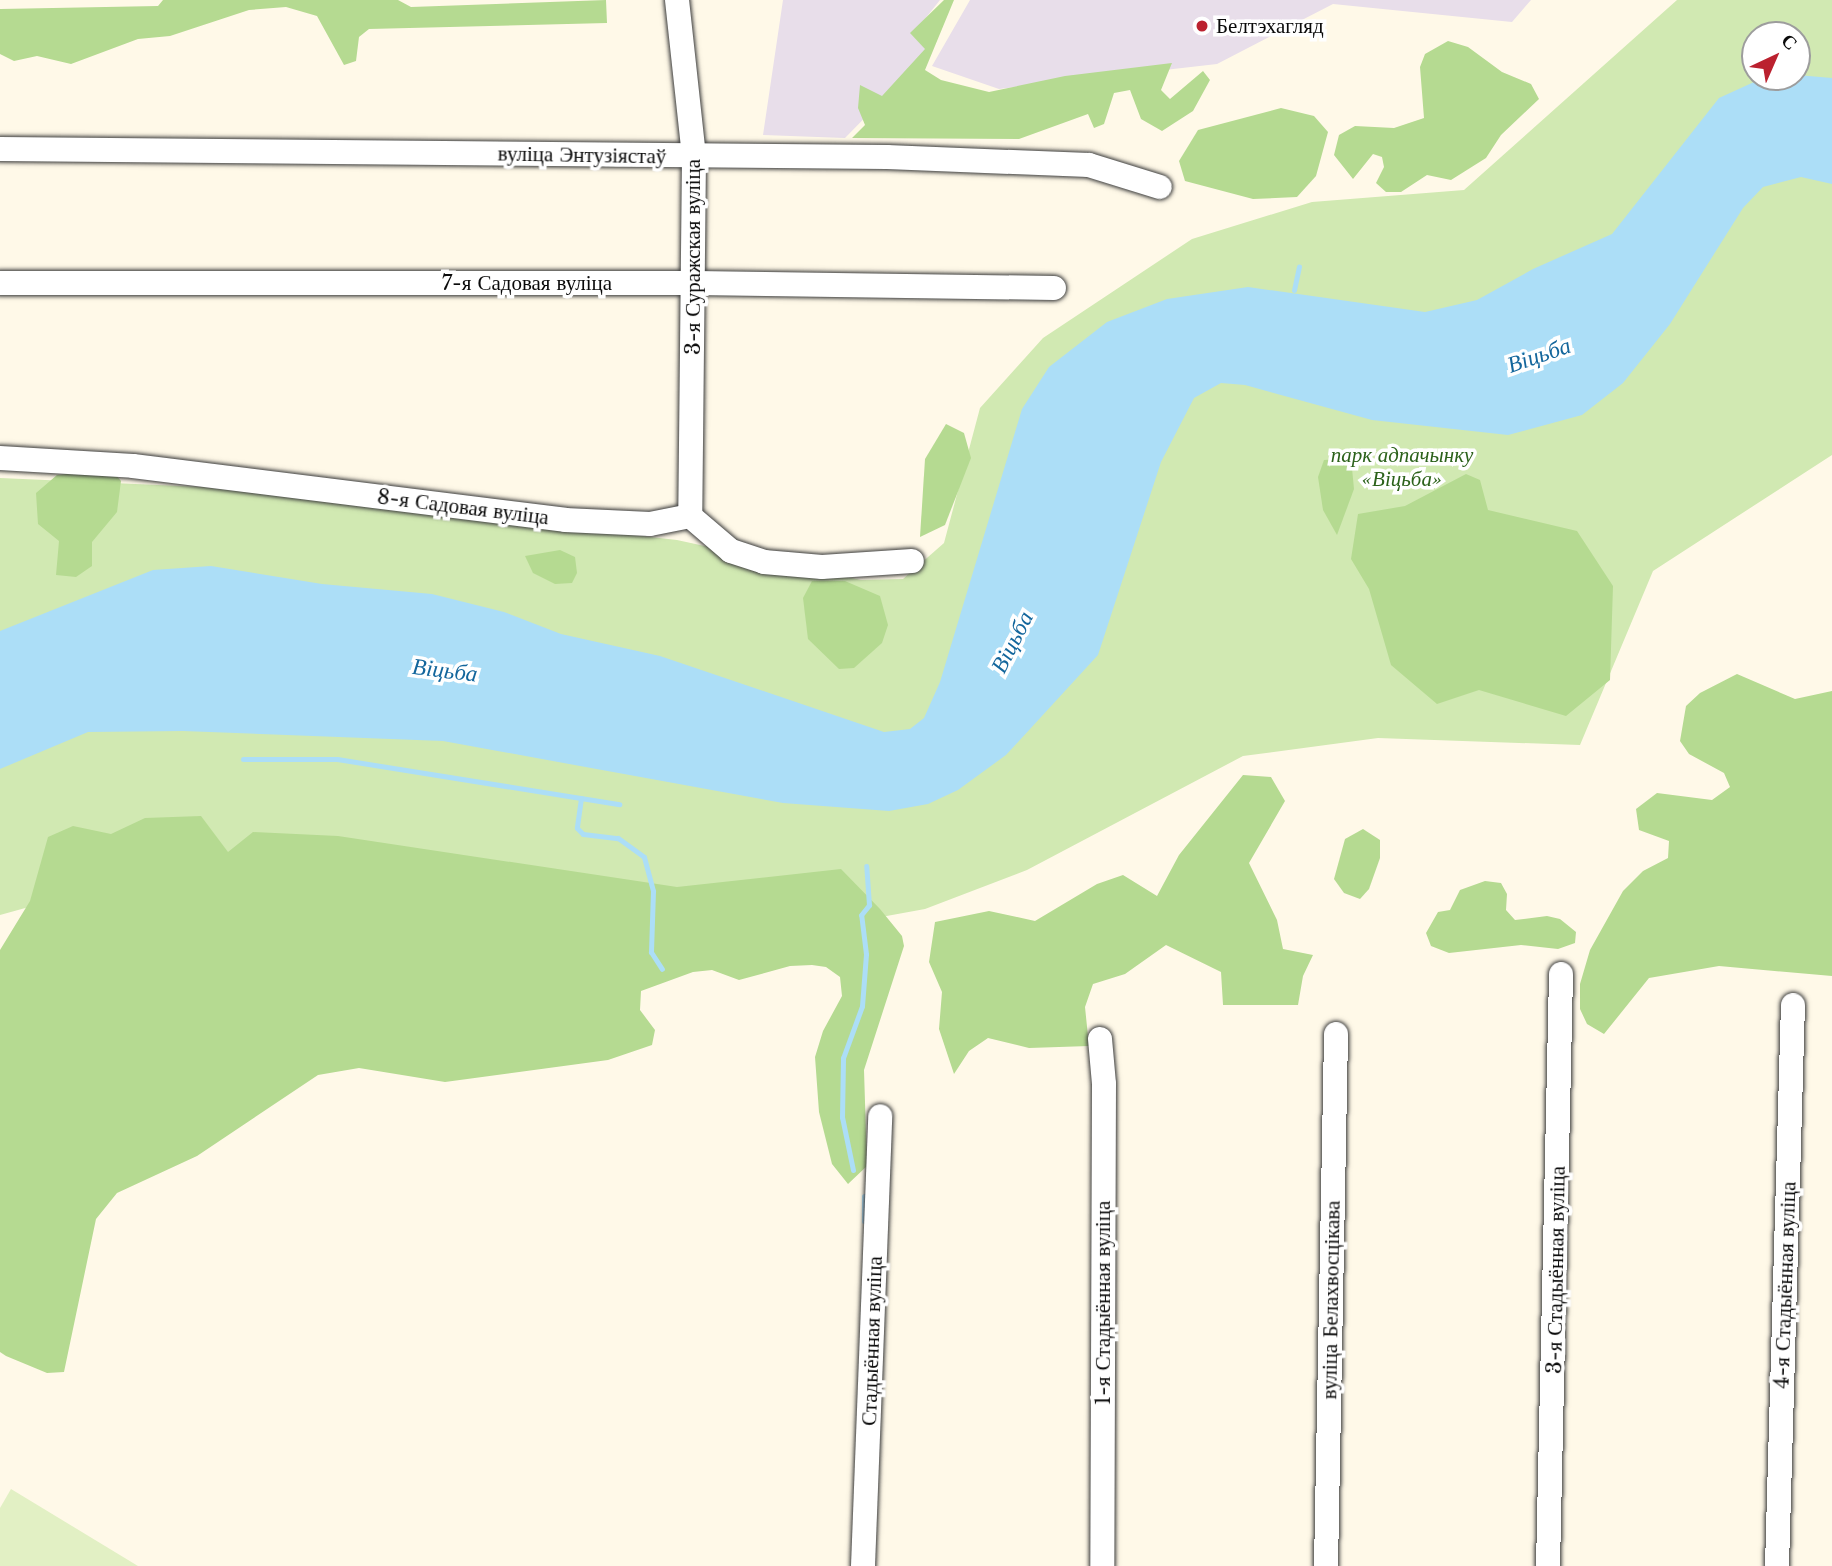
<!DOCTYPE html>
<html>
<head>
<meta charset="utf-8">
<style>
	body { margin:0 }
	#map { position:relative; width:1832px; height:1566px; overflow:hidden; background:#fff9e8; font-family:"Libre Baskerville",serif }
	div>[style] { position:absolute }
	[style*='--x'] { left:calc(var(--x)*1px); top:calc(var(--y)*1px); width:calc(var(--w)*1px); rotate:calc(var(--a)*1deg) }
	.industrial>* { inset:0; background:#e8deea }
	.green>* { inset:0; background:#d1e9b2 }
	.forest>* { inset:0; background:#b5da91 }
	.pitch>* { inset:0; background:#e2f0c4 }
	.water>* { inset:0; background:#acdef7 }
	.stream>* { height:5px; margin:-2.5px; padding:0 2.5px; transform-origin:2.5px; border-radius:2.5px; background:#acdef7 }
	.roads { filter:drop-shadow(0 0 2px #3d3d3d) drop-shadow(0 0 2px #3d3d3d) }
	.minor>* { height:24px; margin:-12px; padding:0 12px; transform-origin:12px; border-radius:12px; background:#fff }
	.dots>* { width:19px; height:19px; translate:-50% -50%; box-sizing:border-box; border:4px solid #fff; border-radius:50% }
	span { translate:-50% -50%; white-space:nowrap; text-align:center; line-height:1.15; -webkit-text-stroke:7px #fff; paint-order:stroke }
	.poi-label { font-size:21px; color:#0a0a0a }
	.left { translate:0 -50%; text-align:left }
	.street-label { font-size:21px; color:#0a0a0a }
	.park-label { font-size:21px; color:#2c621b; font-style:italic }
	.water-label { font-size:23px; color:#13669c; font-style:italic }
	.north { position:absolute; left:1741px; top:21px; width:70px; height:70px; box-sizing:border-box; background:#fff; border:2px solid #9d9d9d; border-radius:50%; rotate:44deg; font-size:19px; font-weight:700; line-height:28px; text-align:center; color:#0a0a0a }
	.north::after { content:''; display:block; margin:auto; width:24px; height:32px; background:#bb212f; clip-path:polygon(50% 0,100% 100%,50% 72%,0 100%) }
</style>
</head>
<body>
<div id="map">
	<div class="industrial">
		<i style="clip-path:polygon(783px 0,940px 0,916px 30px,934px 47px,845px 138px,763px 135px)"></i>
		<i style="clip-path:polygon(970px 0,1531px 0,1512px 22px,1333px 4px,1217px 64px,999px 89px,932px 66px)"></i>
	</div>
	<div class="green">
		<i style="clip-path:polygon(evenodd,1677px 0,1832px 0,1832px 455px,1653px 571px,1580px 745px,1378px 738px,1243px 756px,1027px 870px,925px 909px,777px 936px,130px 879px,0 915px,0 478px,203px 487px,677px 540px,861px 580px,903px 579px,944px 543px,980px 408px,1043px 338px,1192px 239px,1312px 202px,1464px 190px,1677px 0,1755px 35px,1797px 35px,1797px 77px,1755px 77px,1755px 35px)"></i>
	</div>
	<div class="forest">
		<i style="clip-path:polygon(163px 0,398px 0,411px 7px,606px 0,607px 23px,369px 29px,359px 37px,356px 61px,344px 65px,317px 16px,286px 7px,249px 10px,170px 36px,138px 39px,71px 64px,37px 56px,14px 61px,0 54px,0 9px,158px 6px)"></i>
		<i style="clip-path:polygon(944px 0,954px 0,925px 70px,941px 80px,989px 92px,1065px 76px,1172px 63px,1161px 90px,1170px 99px,1203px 71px,1210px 80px,1193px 111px,1162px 131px,1141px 119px,1130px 90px,1114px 93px,1104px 124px,1094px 128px,1088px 114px,1019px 139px,852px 138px,865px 125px,858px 108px,860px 85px,882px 96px,925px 49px,910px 33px)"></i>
		<i style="clip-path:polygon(1448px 41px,1468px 47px,1502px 72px,1531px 84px,1539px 99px,1501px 135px,1486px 158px,1451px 180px,1427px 175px,1401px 192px,1386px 192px,1376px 183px,1384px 167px,1382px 157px,1373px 154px,1353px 179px,1334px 155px,1339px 135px,1355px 126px,1394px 128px,1424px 118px,1420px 67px,1425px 54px)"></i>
		<i style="clip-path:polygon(1281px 108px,1314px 116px,1328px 132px,1316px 176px,1297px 197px,1253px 199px,1185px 181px,1179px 161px,1198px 130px)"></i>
		<i style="clip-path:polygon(946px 424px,964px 433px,971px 458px,945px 525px,920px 537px,925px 459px)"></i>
		<i style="clip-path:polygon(1351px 458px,1354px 489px,1337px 535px,1323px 510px,1318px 477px,1324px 460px)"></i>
		<i style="clip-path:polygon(111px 469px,121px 481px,117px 512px,92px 542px,92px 566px,76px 577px,56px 575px,59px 541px,38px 524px,36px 493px,57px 475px)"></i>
		<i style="clip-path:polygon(1466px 474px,1480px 480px,1488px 510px,1577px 531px,1613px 586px,1610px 680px,1566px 716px,1479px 690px,1437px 704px,1391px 665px,1369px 589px,1351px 559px,1358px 514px,1405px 506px)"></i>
		<i style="clip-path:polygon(560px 550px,575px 557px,577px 573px,572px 583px,555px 584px,533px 573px,525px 556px)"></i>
		<i style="clip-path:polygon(812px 581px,845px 581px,880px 596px,888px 625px,882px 643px,854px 668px,839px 669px,808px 639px,803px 598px)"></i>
		<i style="clip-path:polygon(1737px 674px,1795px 699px,1832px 691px,1832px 976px,1719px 966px,1649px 978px,1604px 1034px,1587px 1024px,1580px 1009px,1580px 984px,1590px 950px,1623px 891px,1643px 871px,1668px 858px,1669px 841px,1639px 830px,1636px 809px,1657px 793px,1712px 800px,1730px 787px,1724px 773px,1689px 754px,1680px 741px,1686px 706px,1700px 693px)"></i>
		<i style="clip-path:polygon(1243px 775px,1271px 777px,1285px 801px,1249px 863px,1277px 920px,1283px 949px,1313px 955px,1303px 976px,1298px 1005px,1223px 1005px,1221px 972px,1166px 945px,1125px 974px,1093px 984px,1085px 1007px,1089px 1046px,1029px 1048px,988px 1038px,969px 1051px,954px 1074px,939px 1029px,942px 992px,929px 962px,935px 922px,989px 911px,1035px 921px,1097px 884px,1123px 875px,1157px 896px,1179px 855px)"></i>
		<i style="clip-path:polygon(201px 816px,228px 852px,253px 832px,338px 836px,677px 887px,841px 869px,880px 909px,902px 936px,904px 946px,864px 1070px,867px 1166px,848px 1184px,832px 1164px,819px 1112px,815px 1057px,823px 1031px,842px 996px,840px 977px,826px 967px,812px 965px,790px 966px,739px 980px,712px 970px,693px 972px,641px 991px,640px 1010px,655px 1030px,652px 1045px,608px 1060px,445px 1082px,359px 1068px,318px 1075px,197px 1156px,117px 1193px,96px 1219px,64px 1372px,47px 1373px,6px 1356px,0 1352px,0 950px,30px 901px,48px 837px,73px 826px,111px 834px,145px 818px)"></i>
		<i style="clip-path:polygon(1363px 829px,1380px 840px,1380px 858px,1369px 889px,1360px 899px,1344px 893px,1334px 879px,1345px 839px)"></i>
		<i style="clip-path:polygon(1485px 881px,1501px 883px,1507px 894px,1506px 910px,1515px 920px,1547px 916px,1560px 919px,1576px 932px,1575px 943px,1558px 949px,1521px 945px,1449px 953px,1431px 946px,1426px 933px,1438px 912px,1450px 910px,1460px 890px)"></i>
	</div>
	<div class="pitch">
		<i style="clip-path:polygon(11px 1489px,138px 1566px,0 1566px,0 1508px)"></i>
	</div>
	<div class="water">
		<i style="clip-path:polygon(1797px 75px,1832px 78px,1832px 184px,1801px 177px,1763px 187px,1743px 208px,1670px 324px,1623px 383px,1582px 415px,1508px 435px,1372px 420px,1245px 385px,1221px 383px,1194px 398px,1161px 462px,1098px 655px,1006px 755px,958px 790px,928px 804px,889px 811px,783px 803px,443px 741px,183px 731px,88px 732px,0 769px,0 631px,153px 570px,211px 566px,322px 584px,432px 594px,504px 612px,561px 634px,660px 656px,884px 732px,910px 729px,924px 718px,940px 682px,1022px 409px,1049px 367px,1107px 322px,1167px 299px,1248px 287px,1425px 312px,1477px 300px,1533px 269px,1612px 234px,1719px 98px,1765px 77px)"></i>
	</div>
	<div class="stream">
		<i style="--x:1294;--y:290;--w:24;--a:-78"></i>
		<i style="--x:243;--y:759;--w:94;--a:0"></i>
		<i style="--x:337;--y:759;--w:286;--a:9.1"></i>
		<i style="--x:581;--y:798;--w:30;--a:98"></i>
		<i style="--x:577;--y:828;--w:8;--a:45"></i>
		<i style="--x:583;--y:834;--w:35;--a:7"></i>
		<i style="--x:618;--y:838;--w:32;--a:36"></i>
		<i style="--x:644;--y:857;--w:35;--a:75"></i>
		<i style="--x:653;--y:891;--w:61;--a:91.9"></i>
		<i style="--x:651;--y:952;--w:20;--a:57"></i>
		<i style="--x:853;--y:1170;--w:54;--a:-101.7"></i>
		<i style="--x:842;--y:1117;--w:59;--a:-89"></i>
		<i style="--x:843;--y:1058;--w:55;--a:-69.9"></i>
		<i style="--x:862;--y:1006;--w:52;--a:-85.6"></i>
		<i style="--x:866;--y:954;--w:39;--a:-97"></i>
		<i style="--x:861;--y:915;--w:13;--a:-51"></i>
		<i style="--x:869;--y:905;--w:39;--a:-94"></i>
		<i style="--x:864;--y:1196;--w:25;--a:90"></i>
	</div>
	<div class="roads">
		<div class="minor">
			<i style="--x:677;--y:0;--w:158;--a:83.8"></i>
			<i style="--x:694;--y:157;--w:359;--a:90.6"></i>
			<i style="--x:0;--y:149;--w:887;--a:0.52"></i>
			<i style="--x:887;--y:157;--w:202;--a:2.3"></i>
			<i style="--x:1089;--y:165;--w:74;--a:17.2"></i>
			<i style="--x:0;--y:283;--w:696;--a:0"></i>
			<i style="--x:696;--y:283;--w:358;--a:0.8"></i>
			<i style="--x:0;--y:458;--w:133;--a:3.4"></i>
			<i style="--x:133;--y:466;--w:435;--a:7.1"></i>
			<i style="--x:565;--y:520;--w:85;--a:2.7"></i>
			<i style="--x:650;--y:524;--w:41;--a:-11.3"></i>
			<i style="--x:690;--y:516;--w:54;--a:40.5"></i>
			<i style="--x:731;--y:551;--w:35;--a:18"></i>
			<i style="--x:764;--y:562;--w:58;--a:4.9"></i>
			<i style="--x:822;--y:567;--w:90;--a:-3.8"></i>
			<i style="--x:1100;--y:1039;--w:45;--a:84.9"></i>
			<i style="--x:1104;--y:1084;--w:482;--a:90.2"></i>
			<i style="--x:863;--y:1566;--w:450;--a:-87.8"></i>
			<i style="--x:1326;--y:1566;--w:532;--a:-88.92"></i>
			<i style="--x:1548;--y:1566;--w:592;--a:-88.74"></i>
			<i style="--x:1777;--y:1566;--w:561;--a:-88.37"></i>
		</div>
	</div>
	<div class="dots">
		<i style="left:1202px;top:26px;background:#bb212f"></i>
	</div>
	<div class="poi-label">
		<span class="left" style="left:1216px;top:26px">Белтэхагляд</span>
	</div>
	<div class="street-label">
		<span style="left:582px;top:155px;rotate:1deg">вуліца Энтузіястаў</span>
		<span style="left:693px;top:257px;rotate:-90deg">3-я Суражская вуліца</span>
		<span style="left:527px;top:283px">7-я Садовая вуліца</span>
		<span style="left:463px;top:507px;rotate:7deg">8-я Садовая вуліца</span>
		<span style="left:1556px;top:1270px;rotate:-89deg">3-я Стадыённая вуліца</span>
		<span style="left:1785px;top:1285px;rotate:-88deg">4-я Стадыённая вуліца</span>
		<span style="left:1331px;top:1300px;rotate:-89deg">вуліца Белахвосцікава</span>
		<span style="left:1103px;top:1303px;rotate:-90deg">1-я Стадыённая вуліца</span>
		<span style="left:872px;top:1341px;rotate:-88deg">Стадыённая вуліца</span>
	</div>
	<div class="park-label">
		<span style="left:1402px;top:467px">парк адпачынку<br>«Віцьба»</span>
	</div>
	<div class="water-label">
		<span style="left:1539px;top:355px;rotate:-19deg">Віцьба</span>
		<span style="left:1012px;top:642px;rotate:-63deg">Віцьба</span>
		<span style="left:445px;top:670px;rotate:7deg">Віцьба</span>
	</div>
	<div class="north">С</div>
</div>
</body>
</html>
